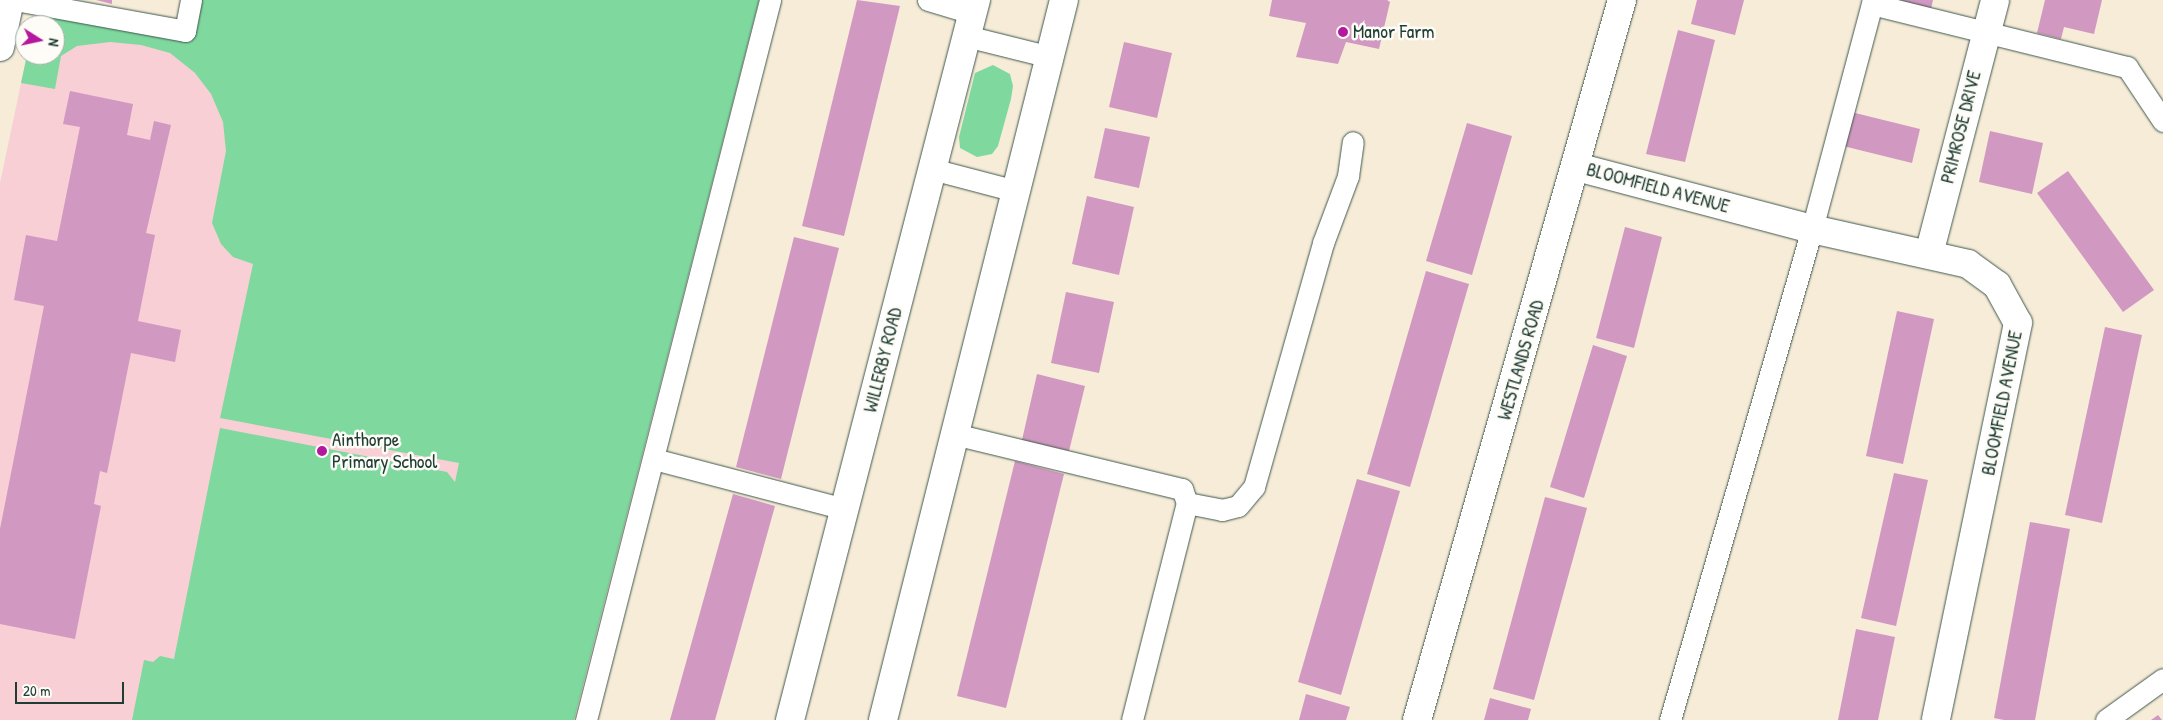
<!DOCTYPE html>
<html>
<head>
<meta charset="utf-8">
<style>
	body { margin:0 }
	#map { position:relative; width:2163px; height:720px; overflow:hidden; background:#f6ecd8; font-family:"Patrick Hand",sans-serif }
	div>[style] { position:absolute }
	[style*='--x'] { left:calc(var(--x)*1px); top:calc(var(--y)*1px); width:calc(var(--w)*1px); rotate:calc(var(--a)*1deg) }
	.built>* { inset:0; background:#f7cfd4 }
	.green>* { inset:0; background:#7fd99f }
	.building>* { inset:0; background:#d198c2 }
	.roads { filter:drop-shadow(0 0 1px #3f574d) drop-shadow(0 0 1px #3f574d) }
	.lane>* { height:21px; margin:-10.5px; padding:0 10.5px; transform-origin:10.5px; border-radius:10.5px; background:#fff }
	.street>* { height:28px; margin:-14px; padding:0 14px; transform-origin:14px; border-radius:14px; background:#fff }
	.secondary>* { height:28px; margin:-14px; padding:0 14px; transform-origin:14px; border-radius:14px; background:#fff }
	.dots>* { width:14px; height:14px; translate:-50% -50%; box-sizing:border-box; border:2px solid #fdfcf7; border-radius:50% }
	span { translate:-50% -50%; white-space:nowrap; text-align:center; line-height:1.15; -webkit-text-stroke:5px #fdfcf7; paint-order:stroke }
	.poi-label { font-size:19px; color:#1f3d34 }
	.left { translate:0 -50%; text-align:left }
	.street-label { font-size:19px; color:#1f3d34 }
	.north { position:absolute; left:15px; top:15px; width:50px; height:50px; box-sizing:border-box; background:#fdfcf7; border:1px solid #a4b0a9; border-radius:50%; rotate:100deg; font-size:14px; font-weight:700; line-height:20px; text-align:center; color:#1f3d34 }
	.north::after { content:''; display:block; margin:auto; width:18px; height:22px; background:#b5179e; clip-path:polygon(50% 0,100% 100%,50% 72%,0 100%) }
	.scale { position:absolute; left:15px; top:682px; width:109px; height:22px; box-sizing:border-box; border:2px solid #1f3d34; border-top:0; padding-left:6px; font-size:15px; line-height:18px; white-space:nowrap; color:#1f3d34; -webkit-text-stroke:4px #fdfcf7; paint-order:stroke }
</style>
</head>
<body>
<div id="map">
	<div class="built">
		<i style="clip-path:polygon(759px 0,574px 720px,0 720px,0 183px,27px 55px,55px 55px,55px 25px,34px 25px,36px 14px,191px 42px)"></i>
	</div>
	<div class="green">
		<i style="clip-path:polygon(200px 0,759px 0,574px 720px,132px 720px,144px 660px,153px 662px,160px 656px,174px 659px,220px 428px,447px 472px,455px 482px,459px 463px,220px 418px,253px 264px,233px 257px,221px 244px,212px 223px,226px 151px,223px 122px,211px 94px,195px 73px,170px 53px,141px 45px,110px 42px,77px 46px,61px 56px,55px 89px,21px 83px,27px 55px,55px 55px,55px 25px,34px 25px,36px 14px,191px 42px)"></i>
		<i style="clip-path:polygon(993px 65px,1010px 74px,1013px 86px,1011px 99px,998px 146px,992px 154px,977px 157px,960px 148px,959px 137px,975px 73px)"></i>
	</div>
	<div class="building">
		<i style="clip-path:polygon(96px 0,112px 0,112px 4px)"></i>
		<i style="clip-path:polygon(857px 0,900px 6px,844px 236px,802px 226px)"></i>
		<i style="clip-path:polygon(1272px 0,1387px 0,1390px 2px,1379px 49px,1346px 42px,1338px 64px,1296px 57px,1306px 23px,1269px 16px)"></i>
		<i style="clip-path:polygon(1697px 0,1744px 0,1735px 35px,1691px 24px)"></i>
		<i style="clip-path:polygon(1898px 0,1933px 0,1931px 9px)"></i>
		<i style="clip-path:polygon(2045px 0,2102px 0,2094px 34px,2064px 27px,2061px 39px,2037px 33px)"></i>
		<i style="clip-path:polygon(1678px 30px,1715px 40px,1685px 162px,1646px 154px)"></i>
		<i style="clip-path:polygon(1124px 42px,1172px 53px,1157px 118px,1109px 107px)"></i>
		<i style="clip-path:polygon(70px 91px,133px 104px,127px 135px,150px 140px,154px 121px,171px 125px,146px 233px,155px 235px,138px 321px,181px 330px,175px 362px,131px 353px,107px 473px,100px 471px,94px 504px,101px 506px,75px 639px,0 624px,0 529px,44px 306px,14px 300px,26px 235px,57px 241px,80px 127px,63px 124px)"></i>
		<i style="clip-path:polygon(1847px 111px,1920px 129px,1912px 163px,1839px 145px)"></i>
		<i style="clip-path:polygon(1467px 123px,1512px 136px,1472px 275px,1426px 261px)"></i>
		<i style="clip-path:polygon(1105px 128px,1150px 137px,1139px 188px,1094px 178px)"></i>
		<i style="clip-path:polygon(1990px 131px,2043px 143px,2032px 194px,1979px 182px)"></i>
		<i style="clip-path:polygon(2068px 171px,2154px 290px,2123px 312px,2037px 193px)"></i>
		<i style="clip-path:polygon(1087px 196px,1134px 207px,1119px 275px,1072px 264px)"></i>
		<i style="clip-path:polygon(1625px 227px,1662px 237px,1634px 348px,1596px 338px)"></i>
		<i style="clip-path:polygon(794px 237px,839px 248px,781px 479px,736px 467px)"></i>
		<i style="clip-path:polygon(1426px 271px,1469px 284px,1410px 487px,1367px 474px)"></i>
		<i style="clip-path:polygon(1066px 292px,1114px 302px,1099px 373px,1051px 363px)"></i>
		<i style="clip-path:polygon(1897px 311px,1934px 319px,1903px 464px,1866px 456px)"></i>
		<i style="clip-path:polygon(2105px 327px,2142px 335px,2102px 523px,2065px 515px)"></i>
		<i style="clip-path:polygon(1593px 345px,1627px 356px,1584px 498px,1550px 487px)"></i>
		<i style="clip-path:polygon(1037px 374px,1085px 386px,1069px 451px,1022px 440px)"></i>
		<i style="clip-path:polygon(1015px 461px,1064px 474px,1006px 708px,957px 696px)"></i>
		<i style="clip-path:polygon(1894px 473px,1928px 480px,1896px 626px,1861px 618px)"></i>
		<i style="clip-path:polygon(1357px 479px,1400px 491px,1341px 695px,1298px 682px)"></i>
		<i style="clip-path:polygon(733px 494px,775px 506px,734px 653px,715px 720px,670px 720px)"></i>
		<i style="clip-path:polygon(1545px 497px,1587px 508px,1534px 700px,1493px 689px)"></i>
		<i style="clip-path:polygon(2030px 522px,2070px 529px,2035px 720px,2004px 720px,1994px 718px)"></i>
		<i style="clip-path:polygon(1856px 629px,1895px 637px,1878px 720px,1838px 720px)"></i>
		<i style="clip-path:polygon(1306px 694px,1350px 707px,1346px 720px,1299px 720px)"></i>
		<i style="clip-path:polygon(1490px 698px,1531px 709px,1528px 720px,1484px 720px)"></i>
		<i style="clip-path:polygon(2158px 715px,2162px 720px,2151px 720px)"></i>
	</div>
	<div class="roads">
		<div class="lane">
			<i style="--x:15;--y:0;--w:173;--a:10.3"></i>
			<i style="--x:185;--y:31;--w:32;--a:-79"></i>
			<i style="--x:928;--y:0;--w:46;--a:16.5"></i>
			<i style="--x:1872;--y:4;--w:263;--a:13.9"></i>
			<i style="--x:2127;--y:67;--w:65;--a:56.3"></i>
			<i style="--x:966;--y:36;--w:87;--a:14"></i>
			<i style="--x:932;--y:169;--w:87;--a:14.7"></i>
			<i style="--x:954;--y:434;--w:235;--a:13.6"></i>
			<i style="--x:1182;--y:489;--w:15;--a:70"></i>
			<i style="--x:1187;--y:503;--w:36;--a:11"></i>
			<i style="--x:1222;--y:510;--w:16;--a:-14"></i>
			<i style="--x:1238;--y:506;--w:25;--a:-50"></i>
			<i style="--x:1254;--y:487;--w:254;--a:-74.2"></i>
			<i style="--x:1323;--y:243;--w:72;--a:-69.5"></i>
			<i style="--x:1348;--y:176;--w:34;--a:-82"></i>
			<i style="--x:654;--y:459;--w:197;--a:14.7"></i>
			<i style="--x:586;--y:720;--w:743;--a:-75.66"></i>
			<i style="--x:1132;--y:720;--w:224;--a:-75.8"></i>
			<i style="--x:1670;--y:720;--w:511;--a:-73.87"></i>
			<i style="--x:1812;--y:229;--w:237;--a:-75.1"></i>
			<i style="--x:2106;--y:720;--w:70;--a:-35.7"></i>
		</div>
		<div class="street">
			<i style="--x:0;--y:47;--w:48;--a:-78"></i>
			<i style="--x:1577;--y:167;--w:243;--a:14.8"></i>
			<i style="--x:1812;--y:229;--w:160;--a:12.6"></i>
			<i style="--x:1968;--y:264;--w:36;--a:36"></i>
			<i style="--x:1997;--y:285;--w:43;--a:61.1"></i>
			<i style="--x:2018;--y:323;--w:405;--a:101.7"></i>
			<i style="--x:1929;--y:254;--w:262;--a:-75.4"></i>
			<i style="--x:1417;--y:720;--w:749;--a:-74.11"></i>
		</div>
		<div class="secondary">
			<i style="--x:790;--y:720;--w:744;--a:-75.52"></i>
			<i style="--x:883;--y:720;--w:742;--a:-75.89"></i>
		</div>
	</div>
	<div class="dots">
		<i style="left:1343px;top:32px;background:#b5179e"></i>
		<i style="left:322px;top:451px;background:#b5179e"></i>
	</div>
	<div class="poi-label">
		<span class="left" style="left:1353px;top:32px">Manor Farm</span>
		<span class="left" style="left:332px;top:451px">Ainthorpe<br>Primary School</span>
	</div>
	<div class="street-label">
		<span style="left:1961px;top:127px;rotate:-76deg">PRIMROSE DRIVE</span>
		<span style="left:1658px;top:188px;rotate:15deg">BLOOMFIELD AVENUE</span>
		<span style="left:883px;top:360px;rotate:-76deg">WILLERBY ROAD</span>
		<span style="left:1521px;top:360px;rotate:-74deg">WESTLANDS ROAD</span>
		<span style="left:2002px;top:403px;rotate:-79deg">BLOOMFIELD AVENUE</span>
	</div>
	<div class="north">N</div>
	<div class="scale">20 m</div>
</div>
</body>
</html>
